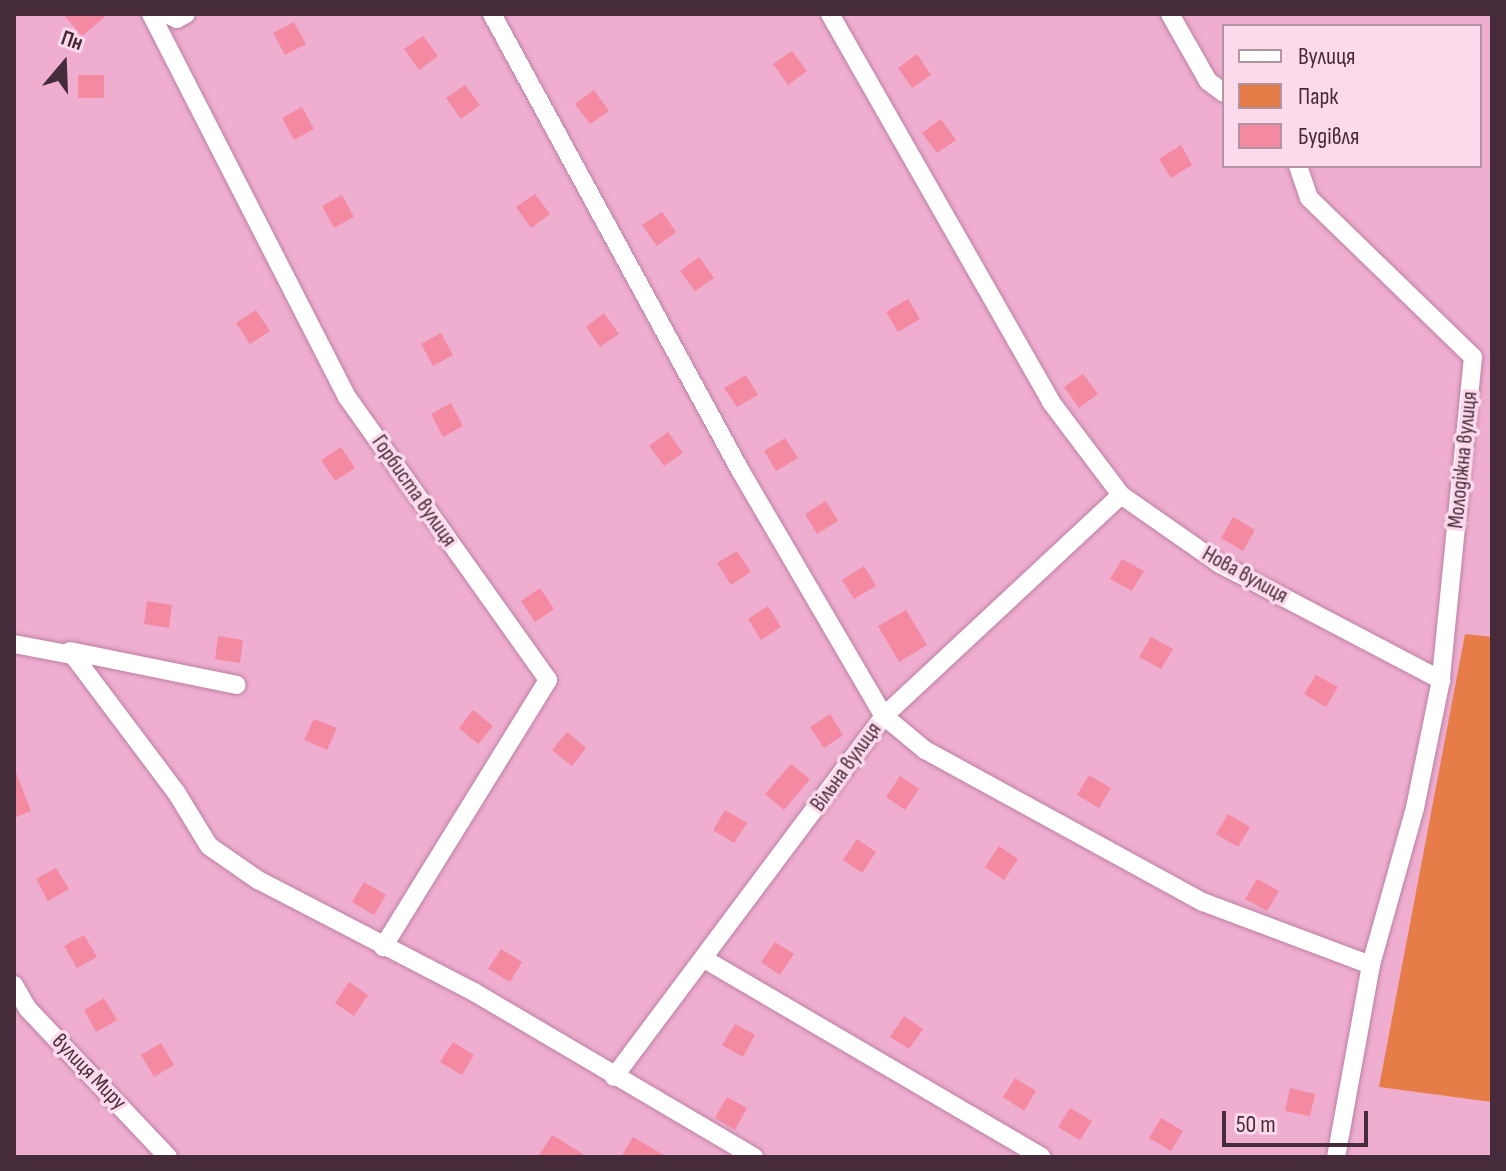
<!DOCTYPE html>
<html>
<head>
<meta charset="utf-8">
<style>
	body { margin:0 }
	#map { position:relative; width:1506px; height:1171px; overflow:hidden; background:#efaed0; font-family:"Sofia Sans Condensed",sans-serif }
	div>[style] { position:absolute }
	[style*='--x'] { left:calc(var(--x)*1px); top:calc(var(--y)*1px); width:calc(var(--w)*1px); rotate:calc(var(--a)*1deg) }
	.green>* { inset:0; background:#e67d49 }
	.building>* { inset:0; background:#f489a2 }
	.roads { filter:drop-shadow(0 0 2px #bd80a1) drop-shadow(0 0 2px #bd80a1) }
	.street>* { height:18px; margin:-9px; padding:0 9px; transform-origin:9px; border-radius:9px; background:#fff }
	span { translate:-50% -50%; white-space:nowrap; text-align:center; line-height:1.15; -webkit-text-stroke:7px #fcdaeb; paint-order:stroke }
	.street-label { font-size:22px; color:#462c3a }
	.frame { position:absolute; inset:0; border:16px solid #462c3a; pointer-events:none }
	.legend { position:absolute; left:1222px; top:24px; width:260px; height:144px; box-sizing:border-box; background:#fcdaeb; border:2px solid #b394a4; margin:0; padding:10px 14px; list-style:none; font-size:24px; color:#462c3a }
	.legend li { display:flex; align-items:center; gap:16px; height:40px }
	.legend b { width:40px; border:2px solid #b394a4 }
	.north { position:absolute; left:24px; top:24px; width:80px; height:80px; -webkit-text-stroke:6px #fcdaeb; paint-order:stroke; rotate:19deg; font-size:22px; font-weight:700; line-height:32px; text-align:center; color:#462c3a }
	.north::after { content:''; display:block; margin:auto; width:28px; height:36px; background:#462c3a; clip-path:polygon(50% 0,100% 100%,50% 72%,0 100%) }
	.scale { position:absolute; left:1222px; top:1111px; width:146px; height:36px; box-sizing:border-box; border:4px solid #462c3a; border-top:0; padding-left:10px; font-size:24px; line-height:28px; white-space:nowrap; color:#462c3a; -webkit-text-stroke:6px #fcdaeb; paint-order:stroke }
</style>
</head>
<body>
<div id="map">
	<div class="green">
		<i style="clip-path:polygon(1465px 634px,1492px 637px,1492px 1102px,1379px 1087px)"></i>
	</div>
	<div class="building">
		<i style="clip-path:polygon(63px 14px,108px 14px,82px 36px)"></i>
		<i style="clip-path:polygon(294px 22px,306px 44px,285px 55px,273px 33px)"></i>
		<i style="clip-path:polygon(423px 36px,438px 56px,419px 70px,404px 49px)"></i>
		<i style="clip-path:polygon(792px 51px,807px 71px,788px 85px,773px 64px)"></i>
		<i style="clip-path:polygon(917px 54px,931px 75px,912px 88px,898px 68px)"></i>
		<i style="clip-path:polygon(78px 75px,104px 75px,104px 98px,78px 98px)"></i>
		<i style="clip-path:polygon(465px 85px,480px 105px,461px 119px,446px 98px)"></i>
		<i style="clip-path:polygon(594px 90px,609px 111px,590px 124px,575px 104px)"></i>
		<i style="clip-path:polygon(302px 107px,314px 129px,294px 140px,282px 118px)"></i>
		<i style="clip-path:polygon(941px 119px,956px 140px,937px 153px,922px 133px)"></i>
		<i style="clip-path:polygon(1181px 145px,1192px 165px,1171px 178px,1159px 159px)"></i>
		<i style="clip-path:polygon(535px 194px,550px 214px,531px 228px,516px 207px)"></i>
		<i style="clip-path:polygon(342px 195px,354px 217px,334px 228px,322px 206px)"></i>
		<i style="clip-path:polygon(662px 212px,676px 232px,657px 246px,642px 225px)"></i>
		<i style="clip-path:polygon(699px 257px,714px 278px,695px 291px,680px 271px)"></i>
		<i style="clip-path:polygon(908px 299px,920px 319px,898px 332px,886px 312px)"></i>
		<i style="clip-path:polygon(256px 310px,270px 331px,250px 344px,236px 323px)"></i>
		<i style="clip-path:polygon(604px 313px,619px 334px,600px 347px,586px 327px)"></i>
		<i style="clip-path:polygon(441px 333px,453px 355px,433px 366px,421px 344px)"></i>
		<i style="clip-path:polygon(1083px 374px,1098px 394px,1079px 408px,1064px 387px)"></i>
		<i style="clip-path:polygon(746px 375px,758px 395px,737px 407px,724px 388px)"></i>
		<i style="clip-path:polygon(451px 403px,463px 426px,443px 437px,431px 414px)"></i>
		<i style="clip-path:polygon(668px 432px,683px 453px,664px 466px,649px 446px)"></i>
		<i style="clip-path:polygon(785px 438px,798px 458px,776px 471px,764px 451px)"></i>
		<i style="clip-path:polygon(341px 447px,355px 468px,335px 481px,321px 460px)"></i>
		<i style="clip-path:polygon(826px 501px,838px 521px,817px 534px,805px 514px)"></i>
		<i style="clip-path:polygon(1233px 517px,1255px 530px,1243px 551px,1221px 538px)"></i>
		<i style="clip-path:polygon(737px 551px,751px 572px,731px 585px,717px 563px)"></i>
		<i style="clip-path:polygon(1122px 559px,1144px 571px,1132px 591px,1110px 579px)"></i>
		<i style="clip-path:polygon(864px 566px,876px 586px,854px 599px,842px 580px)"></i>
		<i style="clip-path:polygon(540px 588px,554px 609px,535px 622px,521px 601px)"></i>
		<i style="clip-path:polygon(147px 601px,172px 605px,169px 628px,144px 624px)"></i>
		<i style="clip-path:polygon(768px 606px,781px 627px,761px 640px,748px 619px)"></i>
		<i style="clip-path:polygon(906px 610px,927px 645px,899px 662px,878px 626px)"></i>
		<i style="clip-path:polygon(218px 636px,243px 640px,240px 663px,215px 659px)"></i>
		<i style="clip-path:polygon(1151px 637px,1173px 649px,1161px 669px,1139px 657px)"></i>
		<i style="clip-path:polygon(1316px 675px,1338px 687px,1326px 707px,1304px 694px)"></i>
		<i style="clip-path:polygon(473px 710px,493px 726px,478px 744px,459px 728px)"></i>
		<i style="clip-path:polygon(830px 714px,843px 735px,824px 748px,810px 727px)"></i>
		<i style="clip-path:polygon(314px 719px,337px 728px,327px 750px,304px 740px)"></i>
		<i style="clip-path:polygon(567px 732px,586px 748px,572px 766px,552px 750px)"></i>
		<i style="clip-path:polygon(791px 764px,810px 779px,784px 810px,765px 794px)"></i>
		<i style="clip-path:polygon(15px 770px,31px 811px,14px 818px,14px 771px)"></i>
		<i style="clip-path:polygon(1089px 775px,1111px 788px,1099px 808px,1077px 795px)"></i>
		<i style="clip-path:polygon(900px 776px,919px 789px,905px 810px,886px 797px)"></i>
		<i style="clip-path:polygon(725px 810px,747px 823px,734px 843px,713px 830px)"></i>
		<i style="clip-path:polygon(1228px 814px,1250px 827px,1238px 847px,1216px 834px)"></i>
		<i style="clip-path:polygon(857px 839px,876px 852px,862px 873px,843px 860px)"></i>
		<i style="clip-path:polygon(999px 846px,1018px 859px,1004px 880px,985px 867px)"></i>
		<i style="clip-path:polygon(56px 868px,69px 889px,48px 901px,36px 879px)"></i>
		<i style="clip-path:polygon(1257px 879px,1279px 891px,1267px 911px,1245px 899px)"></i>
		<i style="clip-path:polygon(364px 882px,386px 895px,374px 915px,352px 902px)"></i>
		<i style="clip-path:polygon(84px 935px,97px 957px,77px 968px,64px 946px)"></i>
		<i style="clip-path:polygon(775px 942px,794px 954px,780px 975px,761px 962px)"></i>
		<i style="clip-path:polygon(501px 949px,522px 962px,510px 982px,488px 969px)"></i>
		<i style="clip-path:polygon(349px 982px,368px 995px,354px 1016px,335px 1003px)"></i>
		<i style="clip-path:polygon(104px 998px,117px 1020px,96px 1032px,84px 1010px)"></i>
		<i style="clip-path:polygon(904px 1016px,923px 1029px,909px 1049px,890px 1037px)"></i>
		<i style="clip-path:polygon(735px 1024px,755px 1035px,743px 1057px,722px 1045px)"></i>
		<i style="clip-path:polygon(453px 1042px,474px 1055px,462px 1075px,440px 1062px)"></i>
		<i style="clip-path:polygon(161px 1043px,174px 1065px,154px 1077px,141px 1055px)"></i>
		<i style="clip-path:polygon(1015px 1078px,1036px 1091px,1024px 1111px,1003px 1097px)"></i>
		<i style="clip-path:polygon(1290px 1088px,1315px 1094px,1310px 1116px,1285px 1111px)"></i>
		<i style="clip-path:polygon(727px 1097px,747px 1108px,735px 1130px,715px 1118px)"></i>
		<i style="clip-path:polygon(1070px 1108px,1092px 1121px,1080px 1140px,1058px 1127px)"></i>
		<i style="clip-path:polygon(1161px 1118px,1183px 1131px,1171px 1151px,1149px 1138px)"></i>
		<i style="clip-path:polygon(552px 1135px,588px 1157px,538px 1157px)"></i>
		<i style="clip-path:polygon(633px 1137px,667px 1157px,621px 1157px)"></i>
	</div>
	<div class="roads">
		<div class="street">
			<i style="--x:151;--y:14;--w:430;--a:62.9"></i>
			<i style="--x:347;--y:397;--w:347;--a:54.6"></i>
			<i style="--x:548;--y:680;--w:314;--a:121.7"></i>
			<i style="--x:167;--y:14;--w:11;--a:27"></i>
			<i style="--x:177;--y:19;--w:10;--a:-29"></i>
			<i style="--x:492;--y:14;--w:519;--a:61.46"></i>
			<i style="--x:740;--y:470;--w:285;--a:59.7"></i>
			<i style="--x:884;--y:716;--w:53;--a:39.7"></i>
			<i style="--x:925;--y:750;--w:317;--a:28.7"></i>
			<i style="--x:1203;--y:902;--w:179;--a:20.6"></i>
			<i style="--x:830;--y:14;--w:447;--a:60.3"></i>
			<i style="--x:1051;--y:402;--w:116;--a:53"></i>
			<i style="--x:1121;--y:495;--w:121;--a:34.9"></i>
			<i style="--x:1220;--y:564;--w:250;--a:27.7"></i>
			<i style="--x:1441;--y:680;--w:131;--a:101.5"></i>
			<i style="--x:1415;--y:808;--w:163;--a:105.7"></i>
			<i style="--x:1371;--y:965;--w:195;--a:100.3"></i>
			<i style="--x:1170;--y:14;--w:77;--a:60.4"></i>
			<i style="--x:1208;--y:81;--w:20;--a:37"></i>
			<i style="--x:1298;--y:166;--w:34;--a:71"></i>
			<i style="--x:1309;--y:198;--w:228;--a:44.1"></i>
			<i style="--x:1473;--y:357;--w:325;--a:95.7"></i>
			<i style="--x:14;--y:644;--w:60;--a:10.6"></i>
			<i style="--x:73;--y:655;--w:171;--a:53.1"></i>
			<i style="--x:176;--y:792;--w:63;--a:58.6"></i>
			<i style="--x:209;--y:846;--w:60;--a:34.8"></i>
			<i style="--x:258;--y:880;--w:243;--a:27.4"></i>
			<i style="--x:474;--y:992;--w:325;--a:30.5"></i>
			<i style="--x:70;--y:651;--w:170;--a:11.5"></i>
			<i style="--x:706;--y:960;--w:389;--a:30.4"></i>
			<i style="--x:14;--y:985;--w:28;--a:60"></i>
			<i style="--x:28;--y:1009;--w:204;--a:46.6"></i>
			<i style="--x:614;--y:1077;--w:451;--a:-53.2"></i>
			<i style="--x:884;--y:716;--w:324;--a:-43"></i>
		</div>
	</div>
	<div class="street-label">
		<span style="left:1463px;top:460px;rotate:-84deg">Молодіжна вулиця</span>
		<span style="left:414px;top:491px;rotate:55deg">Горбиста вулиця</span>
		<span style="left:1245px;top:575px;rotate:29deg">Нова вулиця</span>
		<span style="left:846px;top:767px;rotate:-54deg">Вільна вулиця</span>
		<span style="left:89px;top:1072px;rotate:46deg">вулиця Миру</span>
	</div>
	<div class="frame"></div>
	<ul class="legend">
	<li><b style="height:10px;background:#fff"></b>Вулиця</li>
	<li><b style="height:22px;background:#e67d49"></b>Парк</li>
	<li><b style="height:22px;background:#f489a2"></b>Будівля</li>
	</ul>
	<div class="north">Пн</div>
	<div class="scale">50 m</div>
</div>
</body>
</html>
